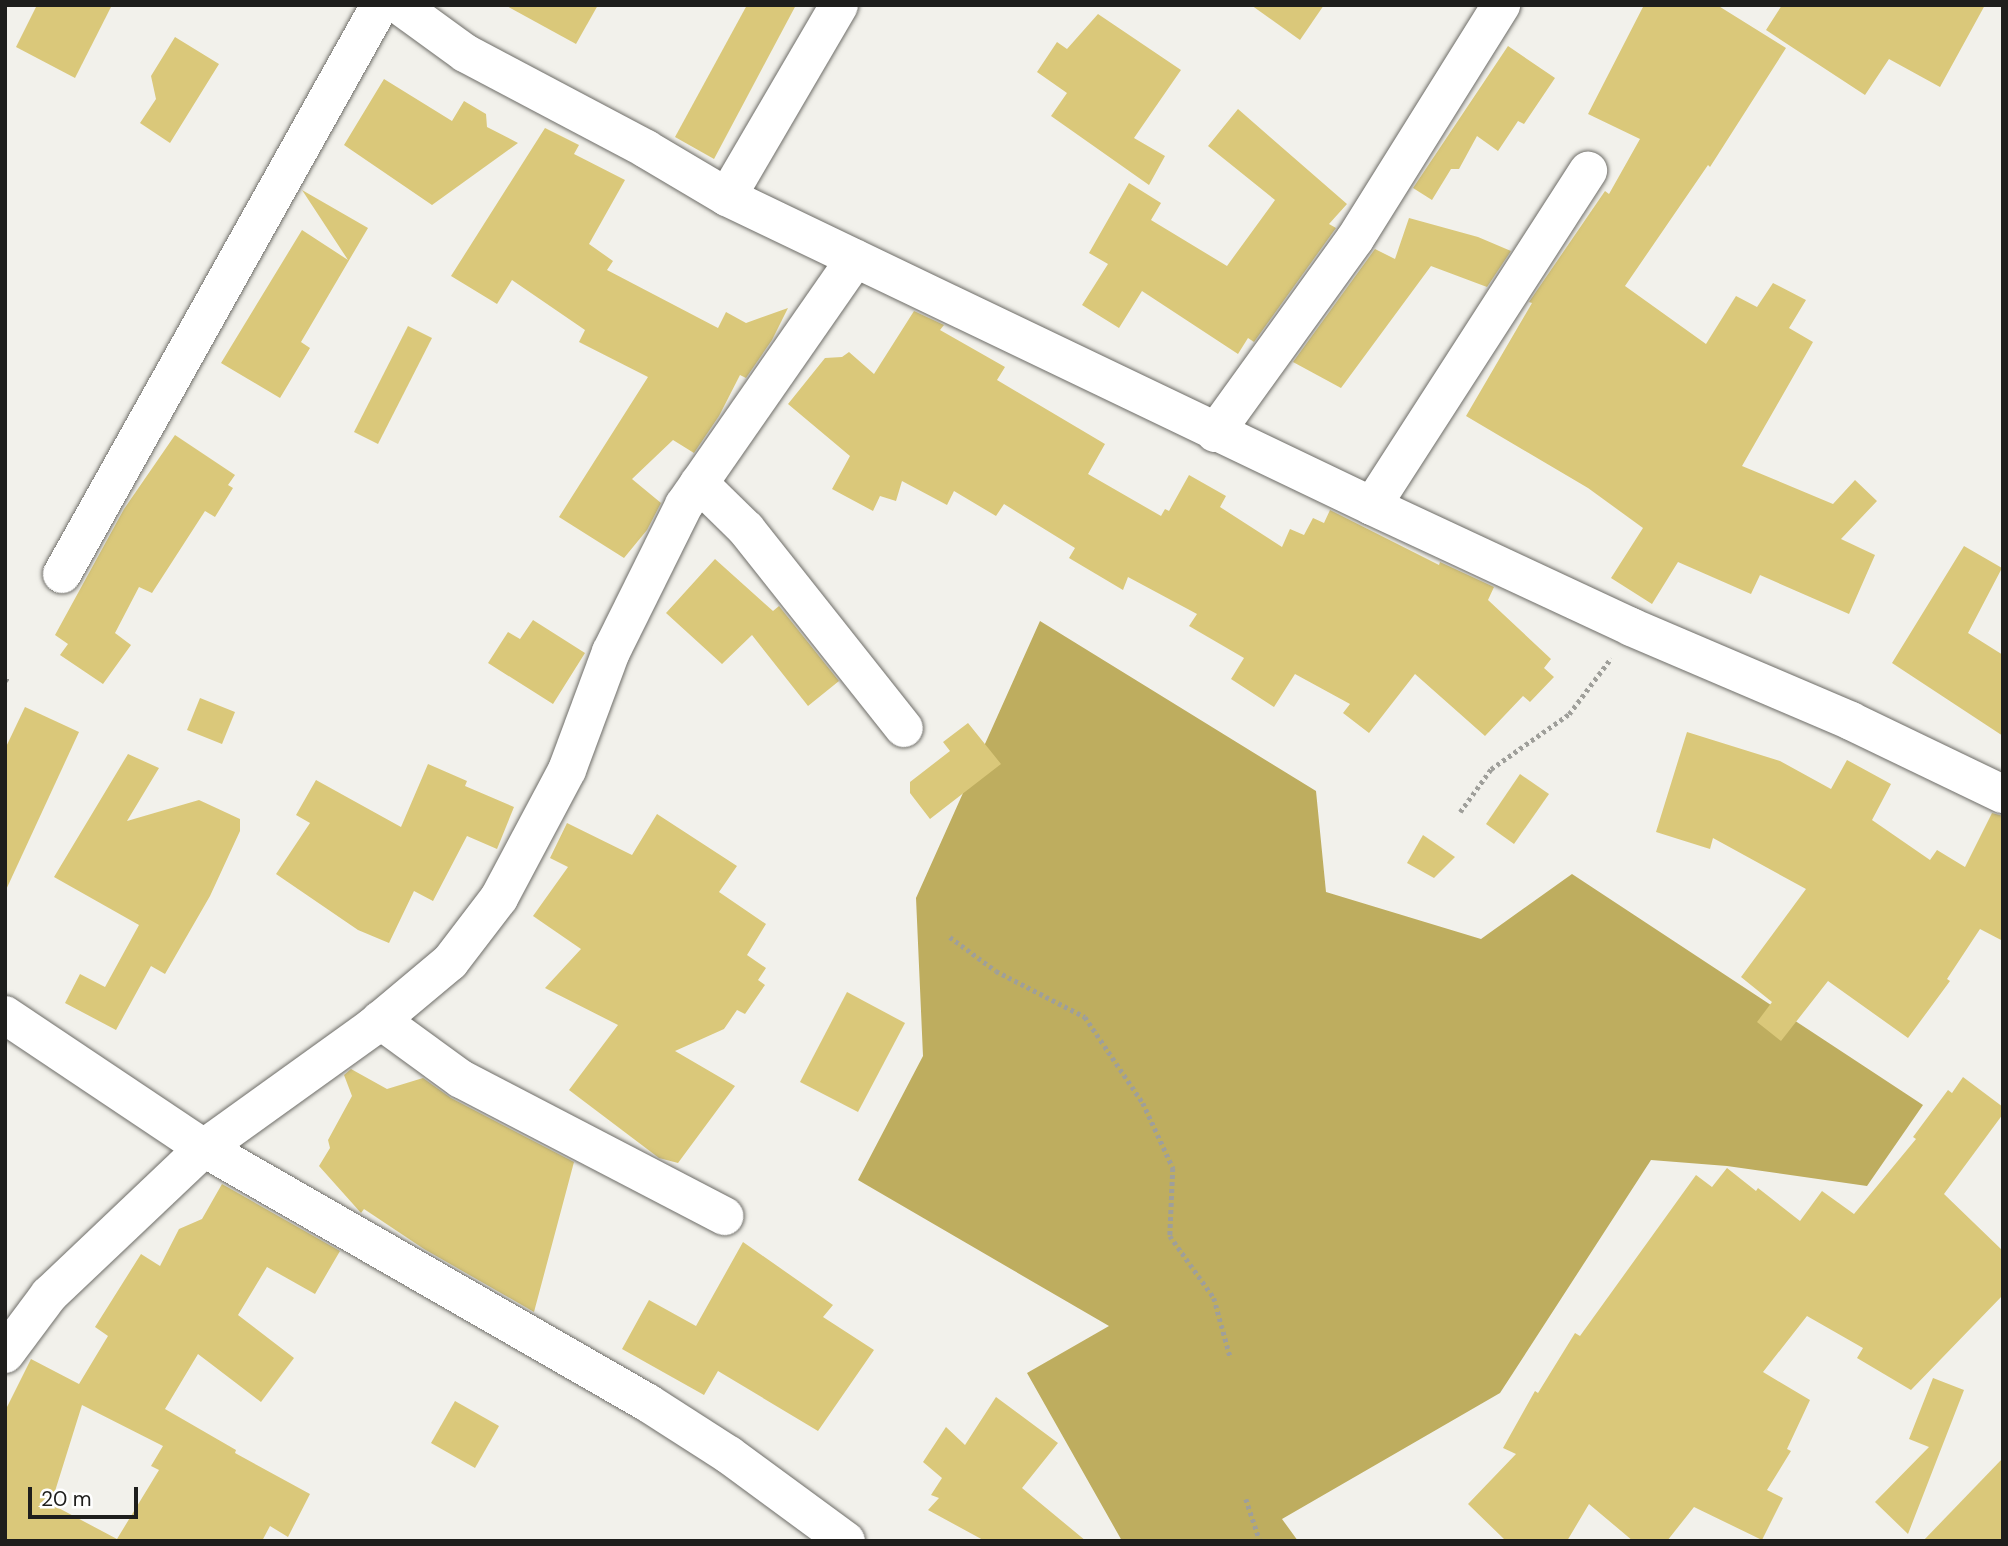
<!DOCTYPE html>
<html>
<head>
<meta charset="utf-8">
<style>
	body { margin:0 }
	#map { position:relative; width:2008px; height:1546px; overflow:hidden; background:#f2f1eb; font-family:"DM Sans",sans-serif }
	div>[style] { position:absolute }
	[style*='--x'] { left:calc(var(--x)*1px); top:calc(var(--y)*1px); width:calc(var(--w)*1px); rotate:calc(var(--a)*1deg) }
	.forest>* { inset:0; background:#bead5f }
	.building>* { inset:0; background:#dac87a }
	.path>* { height:4.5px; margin-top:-2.25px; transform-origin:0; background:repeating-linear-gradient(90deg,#9f9f9a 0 3.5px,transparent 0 7px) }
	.roads { filter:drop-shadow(0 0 2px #6e6d68) drop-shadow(0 0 2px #6e6d68) }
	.minor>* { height:38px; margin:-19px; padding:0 19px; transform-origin:19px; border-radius:19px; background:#fff }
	span { translate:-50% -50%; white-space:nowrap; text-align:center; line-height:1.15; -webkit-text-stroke:5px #fff; paint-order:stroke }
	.frame { position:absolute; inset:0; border:7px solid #1e1e1c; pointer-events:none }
	.scale { position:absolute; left:28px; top:1487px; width:110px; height:32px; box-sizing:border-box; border:4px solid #1e1e1c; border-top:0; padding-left:9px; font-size:21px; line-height:24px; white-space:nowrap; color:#1e1e1c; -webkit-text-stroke:5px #fff; paint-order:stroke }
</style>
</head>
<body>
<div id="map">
	<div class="forest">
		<i style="clip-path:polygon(1040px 621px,1316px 791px,1326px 892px,1481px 939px,1572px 874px,1923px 1105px,1867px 1186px,1727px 1166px,1651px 1160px,1500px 1393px,1282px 1519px,1298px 1541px,1122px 1541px,1027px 1373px,1109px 1326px,858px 1180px,923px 1056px,916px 898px)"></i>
	</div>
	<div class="building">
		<i style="clip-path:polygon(37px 5px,112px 5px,75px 78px,16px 47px)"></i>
		<i style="clip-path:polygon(505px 5px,598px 5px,576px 44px)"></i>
		<i style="clip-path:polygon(747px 5px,796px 5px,714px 159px,675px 137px)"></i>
		<i style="clip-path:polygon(1251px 5px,1324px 5px,1300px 40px)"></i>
		<i style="clip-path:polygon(1644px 5px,1717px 5px,1786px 48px,1710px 167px,1708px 165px,1625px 286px,1706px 344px,1736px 296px,1757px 307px,1773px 283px,1806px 300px,1789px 328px,1813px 342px,1742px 466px,1833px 504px,1855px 480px,1877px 501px,1841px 539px,1875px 555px,1849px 614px,1760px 575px,1751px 594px,1678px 562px,1652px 604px,1611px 578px,1643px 528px,1588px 488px,1466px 416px,1532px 303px,1529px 302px,1605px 191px,1609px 194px,1640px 139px,1588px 114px)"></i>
		<i style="clip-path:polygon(1782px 5px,1985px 5px,1940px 87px,1889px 59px,1865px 95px,1766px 30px)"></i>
		<i style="clip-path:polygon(1098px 14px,1181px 70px,1134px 138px,1165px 156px,1149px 185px,1051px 116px,1067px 93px,1037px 72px,1057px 42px,1067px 49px)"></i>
		<i style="clip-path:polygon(175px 37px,219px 64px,170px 143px,140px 123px,156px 99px,151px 76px)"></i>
		<i style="clip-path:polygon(1508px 46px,1555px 78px,1524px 124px,1518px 121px,1498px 151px,1477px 136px,1459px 169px,1451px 169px,1432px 200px,1413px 188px)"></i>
		<i style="clip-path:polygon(384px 79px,452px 121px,464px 101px,486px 114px,487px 127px,518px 143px,432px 205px,344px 145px)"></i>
		<i style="clip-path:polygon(1238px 109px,1347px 204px,1329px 224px,1336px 228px,1254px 342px,1248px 338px,1238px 354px,1142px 291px,1119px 328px,1082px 305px,1108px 264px,1089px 253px,1129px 183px,1161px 203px,1151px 220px,1227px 266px,1275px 200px,1208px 146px)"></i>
		<i style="clip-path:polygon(545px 128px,579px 145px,574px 154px,625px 180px,589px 244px,613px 261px,607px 270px,718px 328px,726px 312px,746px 323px,788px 308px,772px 340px,746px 378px,740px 375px,719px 416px,694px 453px,673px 440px,632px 479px,661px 503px,647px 530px,624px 558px,559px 517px,648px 377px,579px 342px,585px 330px,512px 280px,497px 304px,451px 276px)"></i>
		<i style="clip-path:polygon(302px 190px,368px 228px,301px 342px,310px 348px,280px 398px,221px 363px,302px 230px,348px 260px)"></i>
		<i style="clip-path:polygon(1409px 218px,1478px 237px,1511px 251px,1487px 287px,1431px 266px,1341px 388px,1293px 362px,1375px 249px,1395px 259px)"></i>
		<i style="clip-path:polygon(914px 311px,944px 325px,940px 330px,1005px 367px,997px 380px,1105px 444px,1088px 474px,1161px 516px,1165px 509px,1169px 511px,1189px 475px,1226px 496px,1220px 507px,1282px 547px,1290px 529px,1304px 535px,1313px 518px,1324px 523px,1330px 510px,1439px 565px,1440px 562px,1494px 587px,1488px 600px,1551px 659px,1544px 668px,1554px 677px,1530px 702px,1523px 696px,1485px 736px,1415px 674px,1369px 733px,1343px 713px,1350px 704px,1295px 674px,1274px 707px,1231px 679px,1244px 658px,1189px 626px,1197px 614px,1128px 577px,1123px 590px,1069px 558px,1075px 548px,1004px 504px,996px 516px,954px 491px,947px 505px,902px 481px,896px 501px,880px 496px,873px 511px,832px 489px,850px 456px,788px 404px,825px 358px,842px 357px,849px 352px,874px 374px)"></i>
		<i style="clip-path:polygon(408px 326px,432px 338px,378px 444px,354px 432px)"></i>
		<i style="clip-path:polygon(175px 435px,235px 475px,228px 485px,233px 488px,215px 517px,205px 511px,152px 593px,139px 587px,115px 633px,131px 645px,103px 684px,60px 655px,68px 644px,55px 635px,124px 509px)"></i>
		<i style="clip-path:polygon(1964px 546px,2002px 568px,1968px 633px,2003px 655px,2003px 736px,1892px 663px)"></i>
		<i style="clip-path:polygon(715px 559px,773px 611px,779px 606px,839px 681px,808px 706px,752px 635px,722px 664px,666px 613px)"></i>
		<i style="clip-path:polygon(533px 620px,585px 653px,553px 704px,488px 663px,508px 632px,520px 639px)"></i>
		<i style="clip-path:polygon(200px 698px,235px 712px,222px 744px,187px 730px)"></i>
		<i style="clip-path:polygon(25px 707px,79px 732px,5px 892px,5px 749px)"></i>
		<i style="clip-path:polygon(968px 723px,1001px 764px,930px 819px,910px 793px,910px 782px,950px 751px,943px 742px)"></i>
		<i style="clip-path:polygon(1687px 732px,1780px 761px,1831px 789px,1847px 760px,1891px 784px,1872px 820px,1930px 860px,1937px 850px,1965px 867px,1992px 813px,2003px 816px,2003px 941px,1980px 929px,1947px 979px,1950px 981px,1908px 1038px,1828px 981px,1781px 1041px,1757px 1022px,1772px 1002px,1741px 977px,1806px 889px,1713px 838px,1710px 849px,1656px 832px)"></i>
		<i style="clip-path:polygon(128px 754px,159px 768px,127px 821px,199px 800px,240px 819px,240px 831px,210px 896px,165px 974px,151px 966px,116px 1030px,65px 1003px,80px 974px,105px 987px,139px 925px,54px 877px)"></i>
		<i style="clip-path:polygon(428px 764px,467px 781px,465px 786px,514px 807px,497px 849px,467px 836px,433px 901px,414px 891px,389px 943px,358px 930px,276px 874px,310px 823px,296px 815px,316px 780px,401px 827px)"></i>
		<i style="clip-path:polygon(1520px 774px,1549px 794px,1514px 844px,1486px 824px)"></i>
		<i style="clip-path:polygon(657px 814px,737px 866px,719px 892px,766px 924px,747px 955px,766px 968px,758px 980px,765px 985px,745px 1014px,737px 1010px,724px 1029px,675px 1051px,735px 1086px,678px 1163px,659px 1158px,569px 1090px,618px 1025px,545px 988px,581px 949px,533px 916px,568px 867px,550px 858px,567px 823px,632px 855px)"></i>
		<i style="clip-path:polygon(1423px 835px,1455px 857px,1434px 878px,1407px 863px)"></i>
		<i style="clip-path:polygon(847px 992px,905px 1023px,858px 1112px,800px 1082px)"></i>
		<i style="clip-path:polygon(351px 1069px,387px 1089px,423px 1078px,451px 1098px,574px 1162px,534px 1312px,424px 1249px,364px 1209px,361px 1213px,319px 1166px,330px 1148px,328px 1140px,352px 1096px,344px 1075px)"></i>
		<i style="clip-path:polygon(1963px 1077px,2003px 1107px,2003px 1114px,1944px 1194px,2003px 1251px,2003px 1295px,1911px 1390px,1857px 1358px,1863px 1348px,1807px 1316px,1763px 1372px,1810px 1400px,1787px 1449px,1791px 1451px,1767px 1490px,1783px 1498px,1762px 1540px,1694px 1507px,1667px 1541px,1633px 1541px,1589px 1504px,1567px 1541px,1506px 1541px,1468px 1504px,1516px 1454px,1503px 1448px,1535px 1391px,1538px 1393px,1575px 1333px,1580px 1336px,1696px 1175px,1712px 1187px,1727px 1168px,1756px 1191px,1758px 1188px,1800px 1221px,1822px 1191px,1854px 1214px,1916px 1139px,1913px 1137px,1948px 1090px,1952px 1093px)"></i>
		<i style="clip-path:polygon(evenodd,222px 1184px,340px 1251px,315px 1294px,267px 1267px,238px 1315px,294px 1358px,261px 1402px,198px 1354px,165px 1409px,236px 1450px,235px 1453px,310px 1494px,288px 1537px,270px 1526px,262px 1541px,5px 1541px,5px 1411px,31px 1359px,79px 1384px,108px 1336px,95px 1327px,141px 1254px,160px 1266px,179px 1229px,202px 1219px,222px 1184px,82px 1405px,163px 1446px,151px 1466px,159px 1470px,117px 1539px,51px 1504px,82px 1405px)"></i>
		<i style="clip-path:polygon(743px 1242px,833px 1305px,823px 1317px,874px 1350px,818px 1431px,718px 1371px,704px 1395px,622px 1349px,649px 1300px,696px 1326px)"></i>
		<i style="clip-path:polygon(1933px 1378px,1964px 1390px,1908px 1534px,1875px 1502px,1929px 1447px,1909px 1439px)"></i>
		<i style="clip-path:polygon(996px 1397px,1058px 1443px,1022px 1488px,1086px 1541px,985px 1541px,928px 1510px,939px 1498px,931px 1495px,942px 1478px,923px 1462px,946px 1427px,965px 1445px)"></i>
		<i style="clip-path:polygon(455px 1401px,499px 1426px,475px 1468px,431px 1443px)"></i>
		<i style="clip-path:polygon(2003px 1458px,2003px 1541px,1923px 1541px)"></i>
	</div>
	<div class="path">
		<i style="--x:5;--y:681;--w:4;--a:-56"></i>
		<i style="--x:1460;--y:812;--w:53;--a:-54.2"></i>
		<i style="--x:1491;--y:769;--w:95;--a:-35.2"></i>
		<i style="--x:1569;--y:714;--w:70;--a:-53.1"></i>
		<i style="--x:950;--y:937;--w:57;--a:36.5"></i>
		<i style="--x:996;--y:971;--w:100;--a:27.3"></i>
		<i style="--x:1085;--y:1017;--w:104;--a:56"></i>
		<i style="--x:1143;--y:1103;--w:72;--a:65.2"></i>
		<i style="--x:1173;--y:1168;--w:68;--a:92.5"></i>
		<i style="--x:1170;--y:1236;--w:76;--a:54.6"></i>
		<i style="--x:1214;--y:1298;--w:60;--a:74.6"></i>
		<i style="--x:1246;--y:1499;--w:44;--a:71.6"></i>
	</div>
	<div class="roads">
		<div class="minor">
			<i style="--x:399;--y:5;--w:82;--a:36"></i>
			<i style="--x:465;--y:53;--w:205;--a:27.9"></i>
			<i style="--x:646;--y:149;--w:94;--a:30.7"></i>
			<i style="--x:727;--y:197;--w:715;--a:25.6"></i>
			<i style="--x:1372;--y:506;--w:286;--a:25"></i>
			<i style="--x:1631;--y:627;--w:239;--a:23.1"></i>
			<i style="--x:1851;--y:721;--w:169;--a:25.7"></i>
			<i style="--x:727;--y:197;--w:222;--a:-59.7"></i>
			<i style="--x:1215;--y:433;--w:239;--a:-54.2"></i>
			<i style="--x:1355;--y:239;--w:276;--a:-58"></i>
			<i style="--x:699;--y:483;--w:66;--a:44.4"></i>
			<i style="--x:746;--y:529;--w:254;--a:51.6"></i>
			<i style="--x:1372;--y:506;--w:399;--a:-57.2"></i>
			<i style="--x:62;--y:574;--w:652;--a:-60.8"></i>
			<i style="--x:5;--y:1015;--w:239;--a:33.8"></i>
			<i style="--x:204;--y:1148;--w:512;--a:29.87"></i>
			<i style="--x:648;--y:1403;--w:96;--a:32.7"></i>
			<i style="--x:729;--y:1455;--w:145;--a:36.3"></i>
			<i style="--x:380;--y:1020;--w:100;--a:36.1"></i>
			<i style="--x:461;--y:1079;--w:297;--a:27.5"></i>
			<i style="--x:5;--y:1354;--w:74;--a:-53.3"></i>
			<i style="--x:49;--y:1295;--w:214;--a:-43.5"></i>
			<i style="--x:204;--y:1148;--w:206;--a:-35.7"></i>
			<i style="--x:371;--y:1028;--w:103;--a:-39.9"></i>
			<i style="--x:450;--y:962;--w:81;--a:-52.6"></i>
			<i style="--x:499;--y:898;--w:145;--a:-62"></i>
			<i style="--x:567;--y:770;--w:126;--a:-69.6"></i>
			<i style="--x:611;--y:652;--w:164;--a:-63.6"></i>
			<i style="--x:684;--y:505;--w:300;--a:-55.2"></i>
		</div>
	</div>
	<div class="frame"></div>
	<div class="scale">20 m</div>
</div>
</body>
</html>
